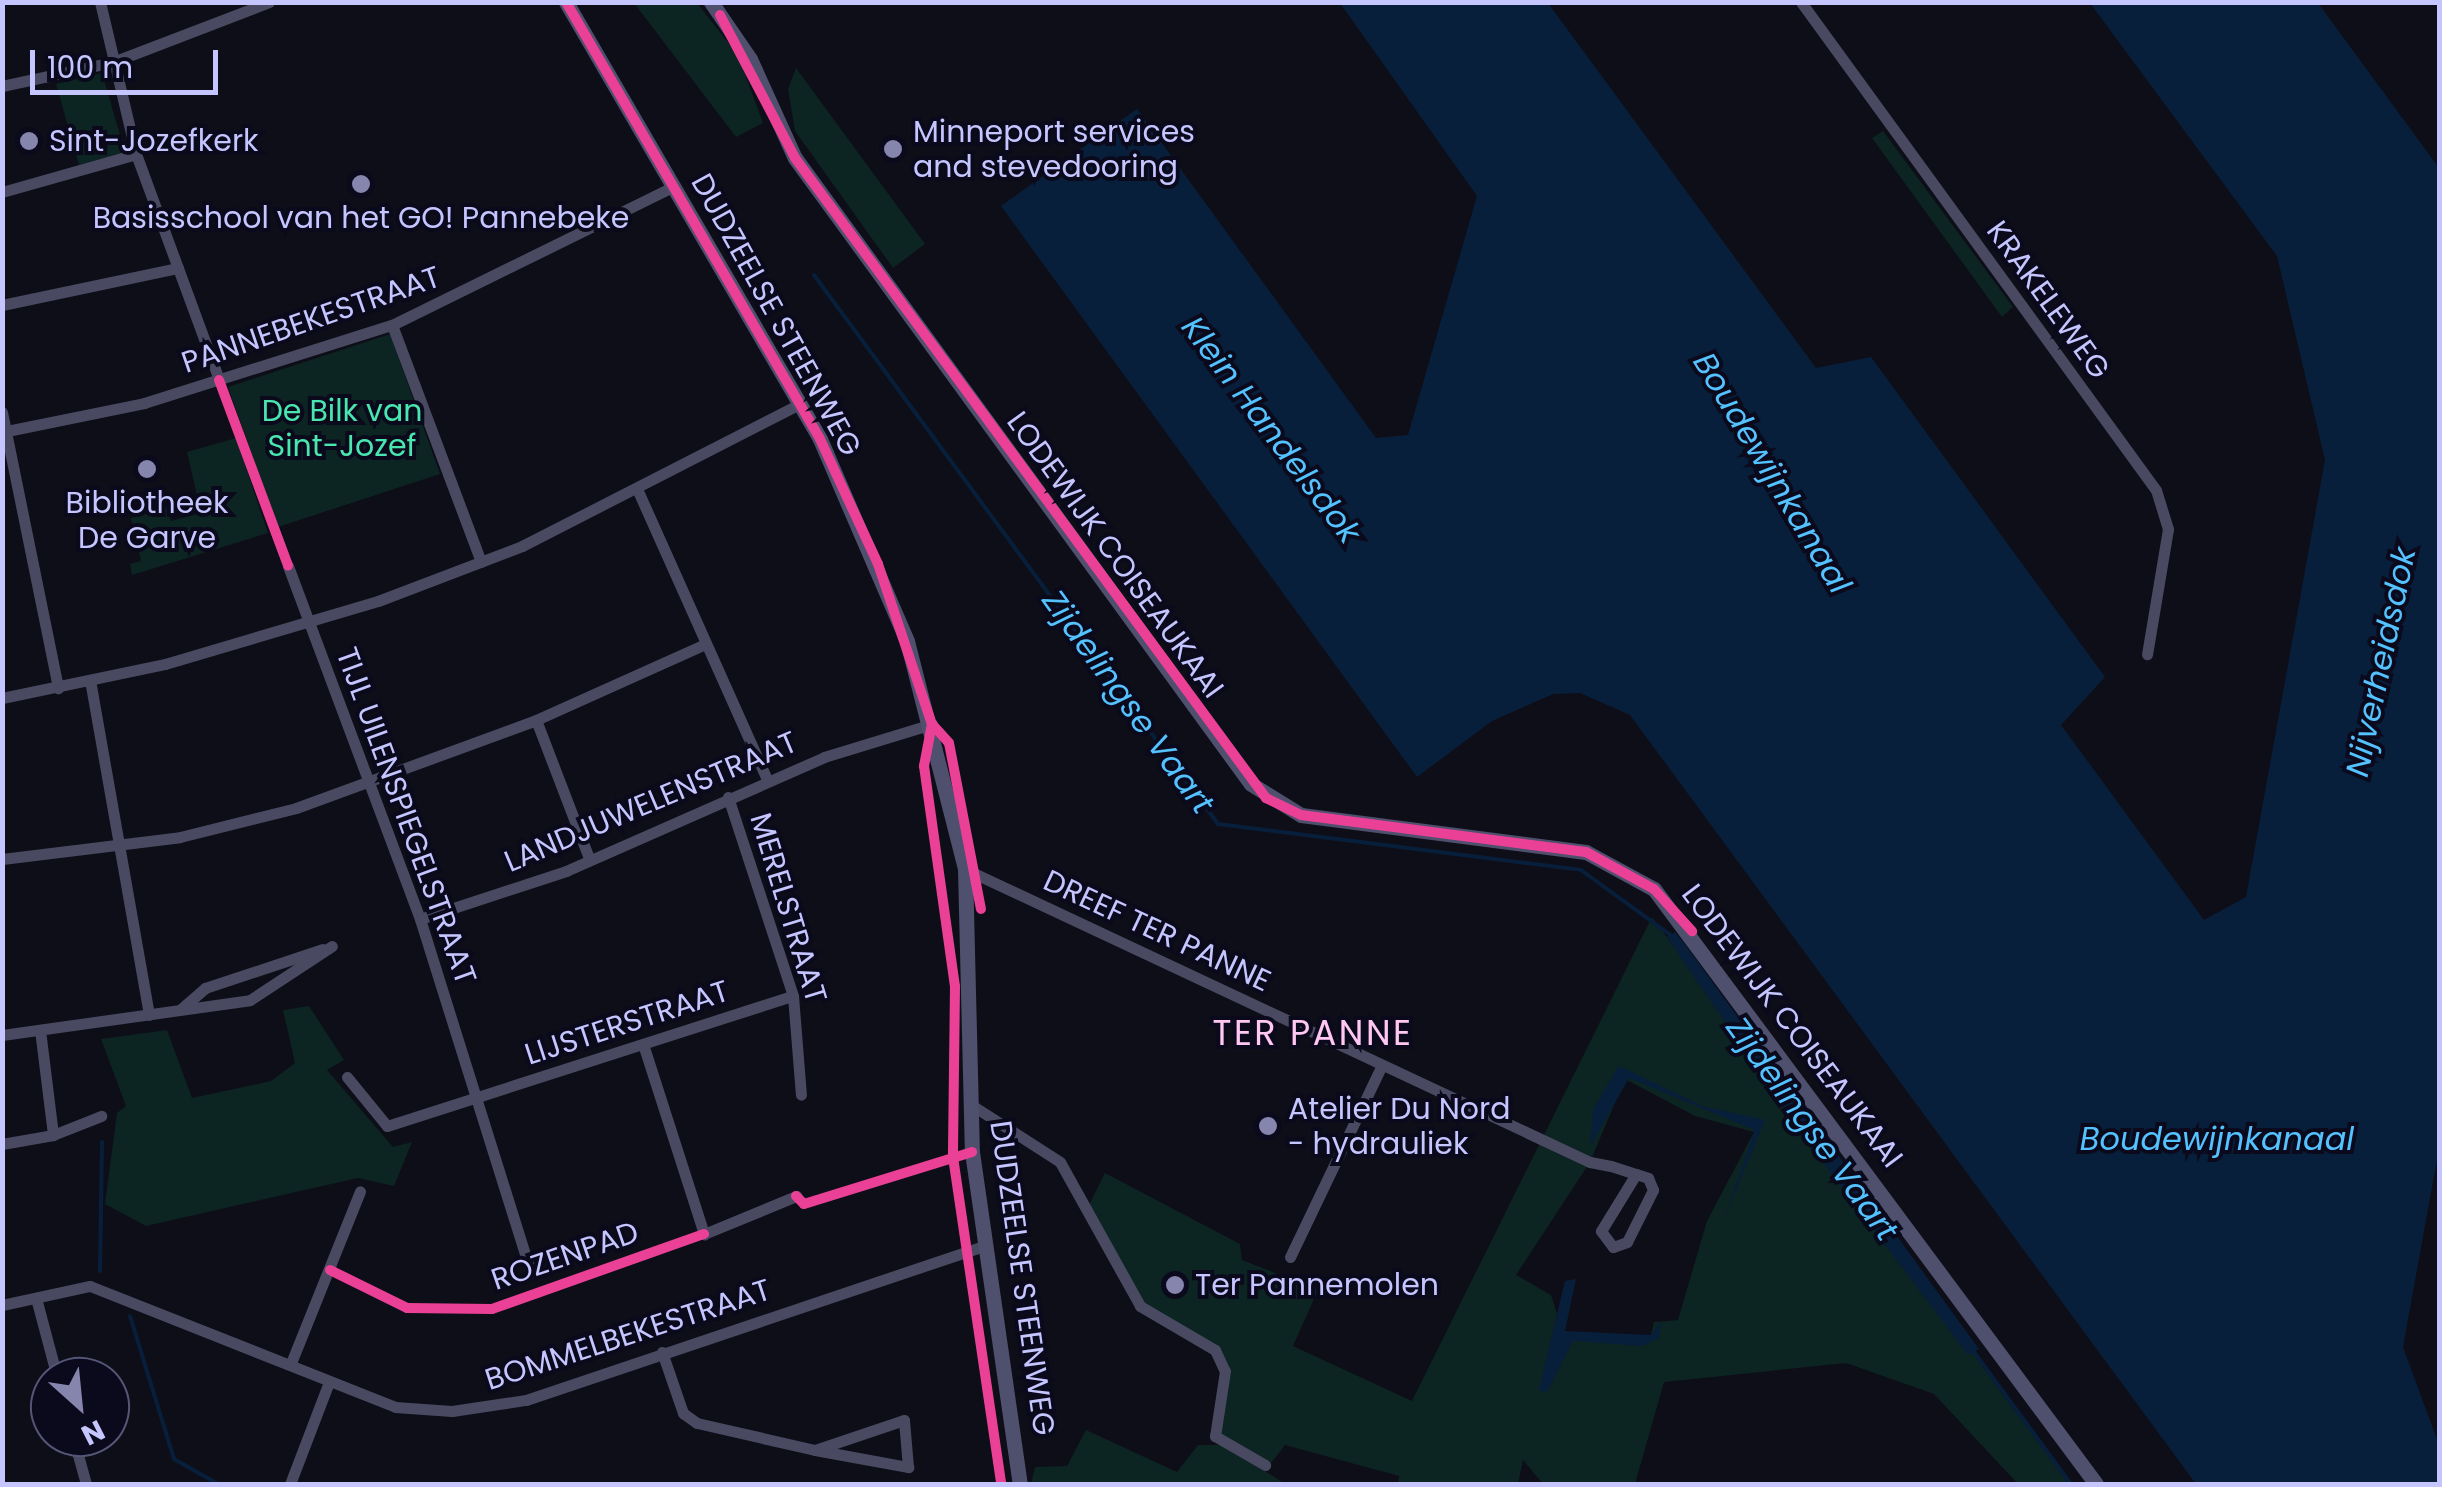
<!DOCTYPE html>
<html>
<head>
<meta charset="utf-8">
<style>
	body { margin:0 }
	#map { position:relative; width:2442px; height:1487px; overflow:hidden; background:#0e0e18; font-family:Poppins,sans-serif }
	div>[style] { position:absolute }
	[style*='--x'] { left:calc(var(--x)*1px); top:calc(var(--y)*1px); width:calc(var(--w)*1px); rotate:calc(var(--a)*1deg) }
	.green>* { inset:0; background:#0c2422 }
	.water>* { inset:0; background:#081f3b }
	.stream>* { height:4px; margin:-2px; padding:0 2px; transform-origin:2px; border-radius:2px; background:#081f3b }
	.street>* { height:11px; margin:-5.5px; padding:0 5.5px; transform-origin:5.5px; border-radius:5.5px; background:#494a62 }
	.secondary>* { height:15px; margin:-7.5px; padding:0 7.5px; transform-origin:7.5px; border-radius:7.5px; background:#4f506d }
	.cycleway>* { height:10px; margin:-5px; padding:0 5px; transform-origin:5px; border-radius:5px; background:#ea4096 }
	.dots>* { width:28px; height:28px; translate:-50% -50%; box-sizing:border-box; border:5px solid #0b0a1c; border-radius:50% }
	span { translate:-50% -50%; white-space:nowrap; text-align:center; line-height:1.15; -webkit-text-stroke:8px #0b0a1c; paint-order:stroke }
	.poi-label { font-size:30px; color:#c5c5ff }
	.left { translate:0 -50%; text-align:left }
	.street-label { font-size:30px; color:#c5c5ff }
	.park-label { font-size:30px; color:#49e7af }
	.water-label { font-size:32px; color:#53c2ff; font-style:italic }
	.quarter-label { font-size:35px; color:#ffc7f1; letter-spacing:2.5px }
	.frame { position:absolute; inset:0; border:5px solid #c5c5ff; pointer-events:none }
	.north { position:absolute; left:30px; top:1357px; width:100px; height:100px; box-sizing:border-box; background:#0b0a1c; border:2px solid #557; border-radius:50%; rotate:153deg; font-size:28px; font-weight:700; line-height:40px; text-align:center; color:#c5c5ff }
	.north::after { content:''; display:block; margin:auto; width:35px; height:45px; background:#8585ae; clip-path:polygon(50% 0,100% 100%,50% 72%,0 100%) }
	.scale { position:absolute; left:30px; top:50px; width:188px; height:45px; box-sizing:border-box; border:5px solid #c5c5ff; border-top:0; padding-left:12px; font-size:30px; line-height:35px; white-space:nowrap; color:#c5c5ff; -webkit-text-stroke:8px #0b0a1c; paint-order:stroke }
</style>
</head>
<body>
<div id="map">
	<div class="green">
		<i style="clip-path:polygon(634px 3px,697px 3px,738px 55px,763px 123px,736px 137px)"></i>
		<i style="clip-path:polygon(796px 68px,925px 244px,893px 268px,795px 131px,788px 89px)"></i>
		<i style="clip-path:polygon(102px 73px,125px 152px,79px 165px,56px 84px)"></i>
		<i style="clip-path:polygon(1883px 131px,2013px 307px,2002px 317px,1872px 138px)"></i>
		<i style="clip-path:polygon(390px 334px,440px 474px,278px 527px,228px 387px)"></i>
		<i style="clip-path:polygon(236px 438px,268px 533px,132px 575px,130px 564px,141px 561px,131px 518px,168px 508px,171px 521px,201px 513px,187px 452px)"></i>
		<i style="clip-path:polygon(evenodd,1652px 917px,2071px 1484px,2018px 1484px,1934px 1394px,1846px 1363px,1664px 1382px,1635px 1484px,1543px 1484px,1523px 1460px,1518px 1484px,1398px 1484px,1399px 1476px,1285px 1445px,1265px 1471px,1285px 1484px,1031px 1484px,1035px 1467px,1067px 1466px,1086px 1430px,1177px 1472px,1198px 1445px,1221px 1445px,1221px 1358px,1149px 1314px,1088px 1207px,1105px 1173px,1240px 1244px,1242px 1260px,1318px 1290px,1293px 1346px,1412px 1401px,1652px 917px,1625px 1079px,1695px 1116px,1754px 1132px,1707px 1221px,1678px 1320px,1654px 1322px,1651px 1335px,1564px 1336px,1551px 1295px,1516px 1275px,1590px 1162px,1625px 1079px)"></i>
		<i style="clip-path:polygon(309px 1006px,344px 1060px,327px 1070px,393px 1147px,412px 1142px,394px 1186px,358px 1178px,146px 1226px,105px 1204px,117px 1113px,126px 1106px,101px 1039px,167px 1030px,192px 1098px,271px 1081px,295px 1063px,283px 1010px)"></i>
	</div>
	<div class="water">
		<i style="clip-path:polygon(1340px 3px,1548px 3px,1816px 368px,1871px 357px,2105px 677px,2061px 725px,2204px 920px,2246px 897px,2325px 460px,2277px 256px,2090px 3px,2318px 3px,2439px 168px,2440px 1143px,2403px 1347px,2439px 1445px,2439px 1484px,2196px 1484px,1630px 715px,1580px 693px,1553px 694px,1492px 721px,1417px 777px,1001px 206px,1137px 109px,1376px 438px,1408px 435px,1477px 196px)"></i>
		<i style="clip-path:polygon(1675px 932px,1684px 943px,1979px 1349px,1968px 1355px,1798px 1129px,1667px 937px)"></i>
		<i style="clip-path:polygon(1619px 1066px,1702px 1106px,1765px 1120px,1724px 1219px,1755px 1130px,1629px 1078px,1590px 1147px,1593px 1109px)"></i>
		<i style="clip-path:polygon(1576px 1279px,1565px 1331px,1651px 1335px,1661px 1322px,1659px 1338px,1643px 1346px,1573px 1341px,1547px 1392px,1539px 1390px,1565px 1281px)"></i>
	</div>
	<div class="stream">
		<i style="--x:814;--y:275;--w:682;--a:53.65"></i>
		<i style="--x:1218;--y:824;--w:366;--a:7.2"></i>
		<i style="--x:1581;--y:870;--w:112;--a:36"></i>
		<i style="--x:100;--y:1271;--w:129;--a:-89.1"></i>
		<i style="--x:130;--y:1316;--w:150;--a:72.9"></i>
		<i style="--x:174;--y:1459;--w:51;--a:29.6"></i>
		<i style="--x:1971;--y:1348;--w:169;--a:53.7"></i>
	</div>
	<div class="street">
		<i style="--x:100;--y:2;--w:156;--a:76.7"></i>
		<i style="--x:136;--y:154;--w:241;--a:69.8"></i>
		<i style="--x:1801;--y:2;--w:603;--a:53.97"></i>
		<i style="--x:2156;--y:490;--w:41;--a:72.9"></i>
		<i style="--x:2168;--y:529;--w:127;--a:99.5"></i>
		<i style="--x:2;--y:86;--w:114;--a:-12.2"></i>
		<i style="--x:113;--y:62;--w:167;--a:-21"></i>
		<i style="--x:2;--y:192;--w:139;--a:-15.8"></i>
		<i style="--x:2;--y:305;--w:180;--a:-11.9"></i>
		<i style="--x:392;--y:325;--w:253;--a:69.4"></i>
		<i style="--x:2;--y:412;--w:282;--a:78.5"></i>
		<i style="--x:2;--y:432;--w:145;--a:-11.5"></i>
		<i style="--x:144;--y:403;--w:260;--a:-17.5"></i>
		<i style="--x:392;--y:325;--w:315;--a:-26.2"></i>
		<i style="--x:638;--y:491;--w:316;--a:65.9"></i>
		<i style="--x:288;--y:566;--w:377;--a:69.5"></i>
		<i style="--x:420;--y:919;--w:371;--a:72.6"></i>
		<i style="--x:90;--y:680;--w:340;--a:80"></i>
		<i style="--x:2;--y:698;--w:167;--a:-11.8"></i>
		<i style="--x:165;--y:664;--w:222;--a:-16.5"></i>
		<i style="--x:378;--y:601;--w:154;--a:-20.9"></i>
		<i style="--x:522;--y:546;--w:312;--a:-27.1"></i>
		<i style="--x:536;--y:720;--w:148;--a:69"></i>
		<i style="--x:728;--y:797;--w:209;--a:71.9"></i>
		<i style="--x:793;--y:996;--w:99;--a:85.4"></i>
		<i style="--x:2;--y:859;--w:179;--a:-7"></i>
		<i style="--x:180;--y:837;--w:120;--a:-14"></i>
		<i style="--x:296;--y:808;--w:256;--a:-20.1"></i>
		<i style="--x:536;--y:720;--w:185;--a:-24.2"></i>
		<i style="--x:965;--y:869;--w:690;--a:25.12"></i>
		<i style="--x:1590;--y:1162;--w:21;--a:11"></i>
		<i style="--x:1611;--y:1166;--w:26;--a:18"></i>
		<i style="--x:1636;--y:1174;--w:13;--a:18"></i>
		<i style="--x:1648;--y:1178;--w:13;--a:67"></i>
		<i style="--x:1653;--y:1190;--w:58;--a:116.6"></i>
		<i style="--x:1627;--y:1242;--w:15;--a:160"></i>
		<i style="--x:1613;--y:1247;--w:20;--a:-127"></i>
		<i style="--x:1601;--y:1231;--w:67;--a:-58.4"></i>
		<i style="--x:420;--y:919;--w:154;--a:-18.2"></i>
		<i style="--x:566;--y:871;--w:282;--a:-23.8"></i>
		<i style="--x:824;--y:757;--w:113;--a:-17"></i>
		<i style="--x:181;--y:1009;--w:32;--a:-41"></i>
		<i style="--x:205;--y:988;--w:124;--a:-18.3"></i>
		<i style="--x:40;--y:1030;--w:106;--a:82.9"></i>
		<i style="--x:53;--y:1135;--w:52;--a:-21.6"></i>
		<i style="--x:2;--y:1035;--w:250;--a:-8"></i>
		<i style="--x:250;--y:1000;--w:98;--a:-33.4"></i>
		<i style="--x:643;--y:1044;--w:200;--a:72.2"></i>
		<i style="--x:704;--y:1234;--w:100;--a:-22.4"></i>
		<i style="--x:347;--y:1077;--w:63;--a:50.8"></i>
		<i style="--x:387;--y:1126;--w:426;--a:-17.8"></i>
		<i style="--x:970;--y:1104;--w:107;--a:32.8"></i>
		<i style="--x:1060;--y:1162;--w:165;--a:60.9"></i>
		<i style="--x:1140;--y:1306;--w:87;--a:30.4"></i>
		<i style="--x:1215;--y:1350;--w:23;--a:65"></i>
		<i style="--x:1225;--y:1371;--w:66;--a:98.7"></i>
		<i style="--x:1215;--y:1436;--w:58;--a:30.1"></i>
		<i style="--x:2;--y:1144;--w:52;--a:-10"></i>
		<i style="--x:1290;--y:1257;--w:213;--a:-64.4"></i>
		<i style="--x:36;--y:1298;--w:82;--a:75.1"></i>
		<i style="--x:2;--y:1305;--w:90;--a:-12.2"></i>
		<i style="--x:90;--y:1286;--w:328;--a:21.6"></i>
		<i style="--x:395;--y:1407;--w:57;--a:4"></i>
		<i style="--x:452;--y:1411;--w:75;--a:-8.5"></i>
		<i style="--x:526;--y:1400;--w:483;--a:-18.6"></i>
		<i style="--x:662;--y:1352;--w:65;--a:71"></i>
		<i style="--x:683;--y:1413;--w:17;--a:36"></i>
		<i style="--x:697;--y:1423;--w:121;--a:12.9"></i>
		<i style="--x:815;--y:1450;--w:95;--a:10.4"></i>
		<i style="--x:908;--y:1467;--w:47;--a:-94.9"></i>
		<i style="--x:904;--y:1420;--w:94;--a:161.4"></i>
		<i style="--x:291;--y:1363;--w:185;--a:-68.1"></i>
		<i style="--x:73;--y:1437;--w:49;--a:74.5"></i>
		<i style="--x:290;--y:1484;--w:109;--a:-69.1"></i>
	</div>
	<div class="secondary">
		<i style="--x:566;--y:2;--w:505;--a:59.83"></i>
		<i style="--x:820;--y:439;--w:220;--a:66.7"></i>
		<i style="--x:907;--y:641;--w:235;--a:75.7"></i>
		<i style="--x:965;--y:869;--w:283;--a:88.6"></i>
		<i style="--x:972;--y:1152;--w:335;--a:81.8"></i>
		<i style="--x:711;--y:2;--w:69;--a:55.6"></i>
		<i style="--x:750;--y:59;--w:109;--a:65.6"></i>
		<i style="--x:795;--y:158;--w:774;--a:53.93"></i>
		<i style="--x:1251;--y:784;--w:59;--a:31.8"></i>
		<i style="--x:1301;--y:815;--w:287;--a:7.4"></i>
		<i style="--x:1586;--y:852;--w:77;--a:28.6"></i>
		<i style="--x:1654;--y:889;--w:741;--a:53.39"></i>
	</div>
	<div class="cycleway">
		<i style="--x:566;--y:2;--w:505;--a:59.83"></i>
		<i style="--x:820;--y:439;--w:138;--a:65.1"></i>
		<i style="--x:878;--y:564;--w:169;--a:71.4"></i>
		<i style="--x:932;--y:724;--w:25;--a:48"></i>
		<i style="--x:949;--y:743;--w:169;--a:79.1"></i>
		<i style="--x:720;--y:15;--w:161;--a:62.3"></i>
		<i style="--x:795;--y:158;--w:795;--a:53.65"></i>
		<i style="--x:1266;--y:798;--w:39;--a:26"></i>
		<i style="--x:1301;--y:815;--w:287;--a:7.4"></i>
		<i style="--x:1586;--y:852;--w:77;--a:28.6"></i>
		<i style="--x:1654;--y:889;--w:57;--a:47.9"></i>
		<i style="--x:219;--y:380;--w:198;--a:69.6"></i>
		<i style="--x:932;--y:724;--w:43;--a:100.8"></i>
		<i style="--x:924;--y:766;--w:222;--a:82"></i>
		<i style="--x:955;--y:986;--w:171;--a:90.7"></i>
		<i style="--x:953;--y:1157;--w:331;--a:81.6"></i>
		<i style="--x:796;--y:1196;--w:11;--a:45"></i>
		<i style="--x:804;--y:1204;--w:176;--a:-17.2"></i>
		<i style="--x:330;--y:1270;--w:86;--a:26.3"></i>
		<i style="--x:407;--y:1308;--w:85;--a:0.7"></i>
		<i style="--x:492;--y:1309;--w:225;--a:-19.5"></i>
	</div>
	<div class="dots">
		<i style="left:29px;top:141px;background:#8585ae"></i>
		<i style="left:893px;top:149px;background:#8585ae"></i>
		<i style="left:361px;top:184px;background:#8585ae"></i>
		<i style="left:147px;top:469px;background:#8585ae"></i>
		<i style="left:1268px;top:1126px;background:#8585ae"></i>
		<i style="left:1175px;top:1285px;background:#8585ae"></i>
	</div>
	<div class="poi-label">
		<span class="left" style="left:913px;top:149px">Minneport services<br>and stevedooring</span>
		<span class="left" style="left:49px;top:141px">Sint-Jozefkerk</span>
		<span style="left:361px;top:218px">Basisschool van het GO! Pannebeke</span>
		<span style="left:147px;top:520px">Bibliotheek<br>De Garve</span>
		<span class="left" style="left:1288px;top:1126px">Atelier Du Nord<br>- hydrauliek</span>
		<span class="left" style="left:1195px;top:1285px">Ter Pannemolen</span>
	</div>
	<div class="street-label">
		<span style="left:2048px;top:300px;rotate:54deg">KRAKELEWEG</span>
		<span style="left:776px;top:315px;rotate:61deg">DUDZEELSE STEENWEG</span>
		<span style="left:311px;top:320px;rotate:-19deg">PANNEBEKESTRAAT</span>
		<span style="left:1115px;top:555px;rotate:54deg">LODEWIJK COISEAUKAAI</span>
		<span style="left:651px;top:802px;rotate:-23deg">LANDJUWELENSTRAAT</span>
		<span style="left:406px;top:816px;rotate:70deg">TIJL UILENSPIEGELSTRAAT</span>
		<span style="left:788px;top:908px;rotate:73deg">MERELSTRAAT</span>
		<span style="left:1157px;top:931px;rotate:25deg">DREEF TER PANNE</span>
		<span style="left:627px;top:1023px;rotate:-18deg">LIJSTERSTRAAT</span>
		<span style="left:1792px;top:1026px;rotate:53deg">LODEWIJK COISEAUKAAI</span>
		<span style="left:565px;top:1256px;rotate:-19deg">ROZENPAD</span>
		<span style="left:1022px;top:1278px;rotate:82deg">DUDZEELSE STEENWEG</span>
		<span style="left:628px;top:1335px;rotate:-18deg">BOMMELBEKESTRAAT</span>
	</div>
	<div class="park-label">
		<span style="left:342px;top:428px">De Bilk van<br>Sint-Jozef</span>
	</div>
	<div class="water-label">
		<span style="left:1271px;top:430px;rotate:53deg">Klein Handelsdok</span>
		<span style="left:1772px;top:473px;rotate:59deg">Boudewijnkanaal</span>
		<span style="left:2381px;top:662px;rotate:-78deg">Nijverheidsdok</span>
		<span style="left:1128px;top:702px;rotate:54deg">Zijdelingse Vaart</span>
		<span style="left:1812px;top:1129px;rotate:54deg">Zijdelingse Vaart</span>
		<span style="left:2217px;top:1139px">Boudewijnkanaal</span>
	</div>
	<div class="quarter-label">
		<span style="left:1313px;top:1033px">TER PANNE</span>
	</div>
	<div class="frame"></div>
	<div class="north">N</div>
	<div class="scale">100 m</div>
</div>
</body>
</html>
